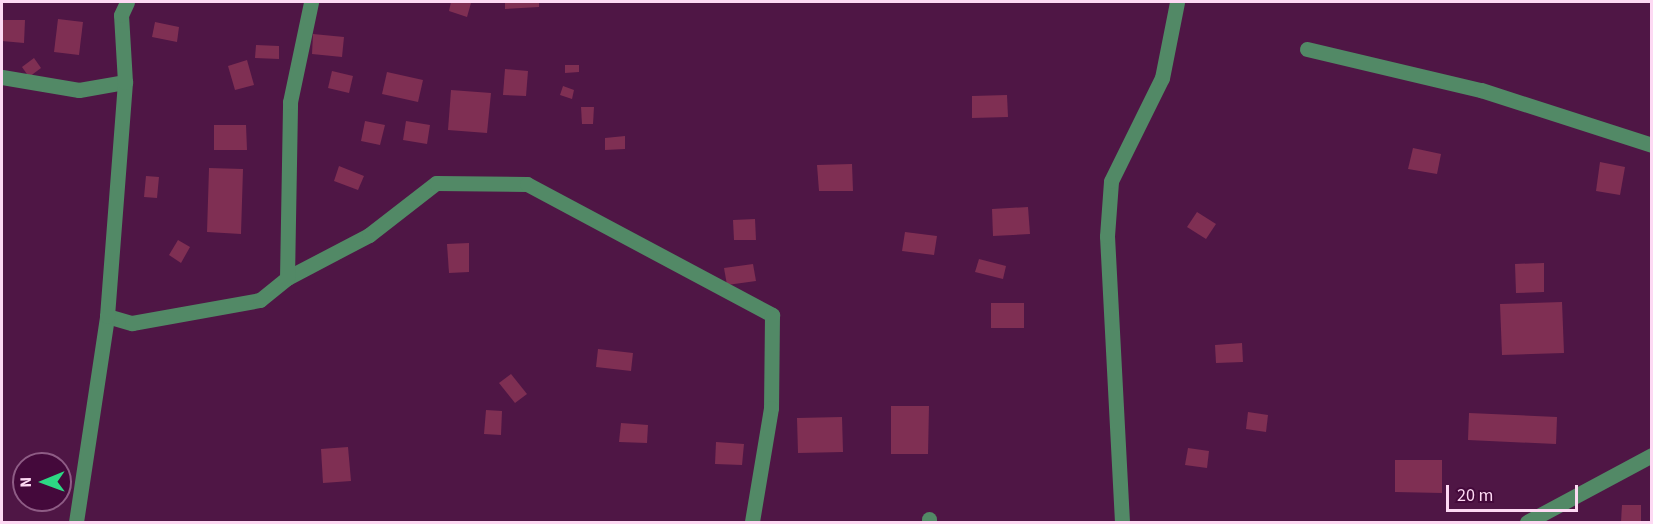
<!DOCTYPE html>
<html>
<head>
<meta charset="utf-8">
<style>
	body { margin:0 }
	#map { position:relative; width:1653px; height:524px; overflow:hidden; background:#4f1645; font-family:"Source Sans 3",sans-serif }
	div>[style] { position:absolute }
	[style*='--x'] { left:calc(var(--x)*1px); top:calc(var(--y)*1px); width:calc(var(--w)*1px); rotate:calc(var(--a)*1deg) }
	.building>* { inset:0; background:#7f2f53 }
	.minor>* { height:15px; margin:-7.5px; padding:0 7.5px; transform-origin:7.5px; border-radius:7.5px; background:#528966 }
	span { translate:-50% -50%; white-space:nowrap; text-align:center; line-height:1.15; -webkit-text-stroke:5px #44093b; paint-order:stroke }
	.frame { position:absolute; inset:0; border:3px solid #fdd9f3; pointer-events:none }
	.north { position:absolute; left:12px; top:452px; width:60px; height:60px; box-sizing:border-box; background:#44093b; border:2px solid #8e5c85; border-radius:50%; rotate:269deg; font-size:16px; font-weight:700; line-height:24px; text-align:center; color:#fdd9f3 }
	.north::after { content:''; display:block; margin:auto; width:21px; height:27px; background:#2dd884; clip-path:polygon(50% 0,100% 100%,50% 72%,0 100%) }
	.scale { position:absolute; left:1446px; top:485px; width:132px; height:27px; box-sizing:border-box; border:3px solid #fdd9f3; border-top:0; padding-left:8px; font-size:18px; line-height:21px; white-space:nowrap; color:#fdd9f3; -webkit-text-stroke:4px #44093b; paint-order:stroke }
</style>
</head>
<body>
<div id="map">
	<div class="building">
		<i style="clip-path:polygon(451px 2px,471px 3px,467px 17px,449px 11px)"></i>
		<i style="clip-path:polygon(505px 2px,539px 2px,539px 7px,505px 9px)"></i>
		<i style="clip-path:polygon(58px 19px,83px 22px,79px 55px,54px 52px)"></i>
		<i style="clip-path:polygon(2px 20px,25px 20px,24px 43px,2px 41px)"></i>
		<i style="clip-path:polygon(155px 22px,179px 27px,177px 42px,152px 37px)"></i>
		<i style="clip-path:polygon(313px 34px,344px 37px,342px 57px,312px 54px)"></i>
		<i style="clip-path:polygon(256px 45px,279px 46px,279px 59px,255px 58px)"></i>
		<i style="clip-path:polygon(34px 58px,41px 68px,29px 77px,22px 67px)"></i>
		<i style="clip-path:polygon(247px 60px,254px 85px,235px 90px,228px 66px)"></i>
		<i style="clip-path:polygon(565px 65px,579px 65px,579px 72px,565px 73px)"></i>
		<i style="clip-path:polygon(505px 69px,528px 71px,526px 96px,503px 95px)"></i>
		<i style="clip-path:polygon(332px 71px,353px 76px,349px 93px,328px 88px)"></i>
		<i style="clip-path:polygon(387px 72px,423px 80px,418px 102px,382px 94px)"></i>
		<i style="clip-path:polygon(563px 86px,574px 90px,572px 99px,560px 95px)"></i>
		<i style="clip-path:polygon(451px 90px,491px 93px,487px 133px,448px 130px)"></i>
		<i style="clip-path:polygon(1007px 95px,1008px 117px,972px 118px,972px 96px)"></i>
		<i style="clip-path:polygon(581px 107px,594px 107px,593px 124px,582px 124px)"></i>
		<i style="clip-path:polygon(365px 121px,385px 125px,380px 145px,361px 141px)"></i>
		<i style="clip-path:polygon(406px 121px,430px 125px,427px 144px,403px 140px)"></i>
		<i style="clip-path:polygon(214px 125px,246px 125px,247px 150px,214px 150px)"></i>
		<i style="clip-path:polygon(625px 136px,625px 149px,605px 150px,605px 138px)"></i>
		<i style="clip-path:polygon(1413px 148px,1441px 154px,1437px 174px,1408px 169px)"></i>
		<i style="clip-path:polygon(1600px 162px,1625px 167px,1620px 195px,1596px 191px)"></i>
		<i style="clip-path:polygon(852px 164px,853px 191px,819px 191px,817px 165px)"></i>
		<i style="clip-path:polygon(339px 166px,364px 176px,358px 190px,334px 181px)"></i>
		<i style="clip-path:polygon(209px 168px,243px 169px,241px 234px,207px 232px)"></i>
		<i style="clip-path:polygon(146px 176px,159px 177px,157px 198px,144px 197px)"></i>
		<i style="clip-path:polygon(1028px 207px,1030px 234px,993px 236px,992px 209px)"></i>
		<i style="clip-path:polygon(1197px 212px,1216px 224px,1206px 239px,1187px 227px)"></i>
		<i style="clip-path:polygon(755px 219px,756px 240px,734px 240px,733px 220px)"></i>
		<i style="clip-path:polygon(905px 232px,937px 236px,934px 255px,902px 251px)"></i>
		<i style="clip-path:polygon(178px 240px,190px 247px,181px 263px,169px 255px)"></i>
		<i style="clip-path:polygon(469px 243px,469px 272px,449px 273px,447px 244px)"></i>
		<i style="clip-path:polygon(979px 259px,1006px 266px,1003px 279px,975px 272px)"></i>
		<i style="clip-path:polygon(1544px 263px,1544px 292px,1516px 293px,1515px 264px)"></i>
		<i style="clip-path:polygon(753px 264px,756px 281px,727px 285px,724px 268px)"></i>
		<i style="clip-path:polygon(1562px 302px,1564px 353px,1502px 355px,1500px 304px)"></i>
		<i style="clip-path:polygon(991px 303px,1024px 303px,1024px 328px,991px 328px)"></i>
		<i style="clip-path:polygon(1242px 343px,1243px 362px,1216px 363px,1215px 345px)"></i>
		<i style="clip-path:polygon(598px 349px,633px 353px,631px 371px,596px 367px)"></i>
		<i style="clip-path:polygon(511px 374px,527px 394px,515px 403px,499px 383px)"></i>
		<i style="clip-path:polygon(891px 406px,929px 406px,928px 454px,891px 454px)"></i>
		<i style="clip-path:polygon(486px 410px,502px 411px,501px 435px,484px 434px)"></i>
		<i style="clip-path:polygon(1248px 412px,1268px 415px,1266px 432px,1246px 429px)"></i>
		<i style="clip-path:polygon(1469px 413px,1557px 417px,1556px 444px,1468px 440px)"></i>
		<i style="clip-path:polygon(842px 417px,843px 452px,798px 453px,797px 418px)"></i>
		<i style="clip-path:polygon(621px 423px,648px 425px,647px 443px,619px 442px)"></i>
		<i style="clip-path:polygon(716px 442px,744px 444px,742px 465px,715px 464px)"></i>
		<i style="clip-path:polygon(348px 447px,351px 481px,323px 483px,321px 449px)"></i>
		<i style="clip-path:polygon(1188px 448px,1209px 451px,1207px 468px,1185px 465px)"></i>
		<i style="clip-path:polygon(1395px 460px,1442px 460px,1442px 493px,1395px 492px)"></i>
		<i style="clip-path:polygon(1622px 505px,1641px 505px,1641px 522px,1621px 522px)"></i>
	</div>
	<div class="minor">
		<i style="--x:1307;--y:49;--w:179;--a:13.3"></i>
		<i style="--x:1481;--y:90;--w:180;--a:17.8"></i>
		<i style="--x:2;--y:77;--w:78;--a:9.6"></i>
		<i style="--x:79;--y:90;--w:47;--a:-9.9"></i>
		<i style="--x:287;--y:278;--w:93;--a:-27.7"></i>
		<i style="--x:369;--y:235;--w:85;--a:-37.8"></i>
		<i style="--x:436;--y:183;--w:91;--a:0.6"></i>
		<i style="--x:527;--y:184;--w:278;--a:28.1"></i>
		<i style="--x:772;--y:315;--w:93;--a:90.6"></i>
		<i style="--x:771;--y:408;--w:116;--a:99.5"></i>
		<i style="--x:107;--y:316;--w:26;--a:16"></i>
		<i style="--x:132;--y:323;--w:130;--a:-10.2"></i>
		<i style="--x:260;--y:300;--w:35;--a:-39"></i>
		<i style="--x:287;--y:278;--w:176;--a:-89"></i>
		<i style="--x:290;--y:102;--w:102;--a:-78.1"></i>
		<i style="--x:929;--y:519;--w:3;--a:90"></i>
		<i style="--x:76;--y:522;--w:208;--a:-81.4"></i>
		<i style="--x:107;--y:316;--w:235;--a:-85.6"></i>
		<i style="--x:125;--y:82;--w:67;--a:-93.4"></i>
		<i style="--x:121;--y:15;--w:14;--a:-65"></i>
		<i style="--x:1122;--y:522;--w:286;--a:-93"></i>
		<i style="--x:1107;--y:236;--w:55;--a:-85.8"></i>
		<i style="--x:1111;--y:181;--w:115;--a:-63.7"></i>
		<i style="--x:1162;--y:78;--w:77;--a:-78.8"></i>
		<i style="--x:1527;--y:522;--w:142;--a:-28.2"></i>
	</div>
	<div class="frame"></div>
	<div class="north">N</div>
	<div class="scale">20 m</div>
</div>
</body>
</html>
